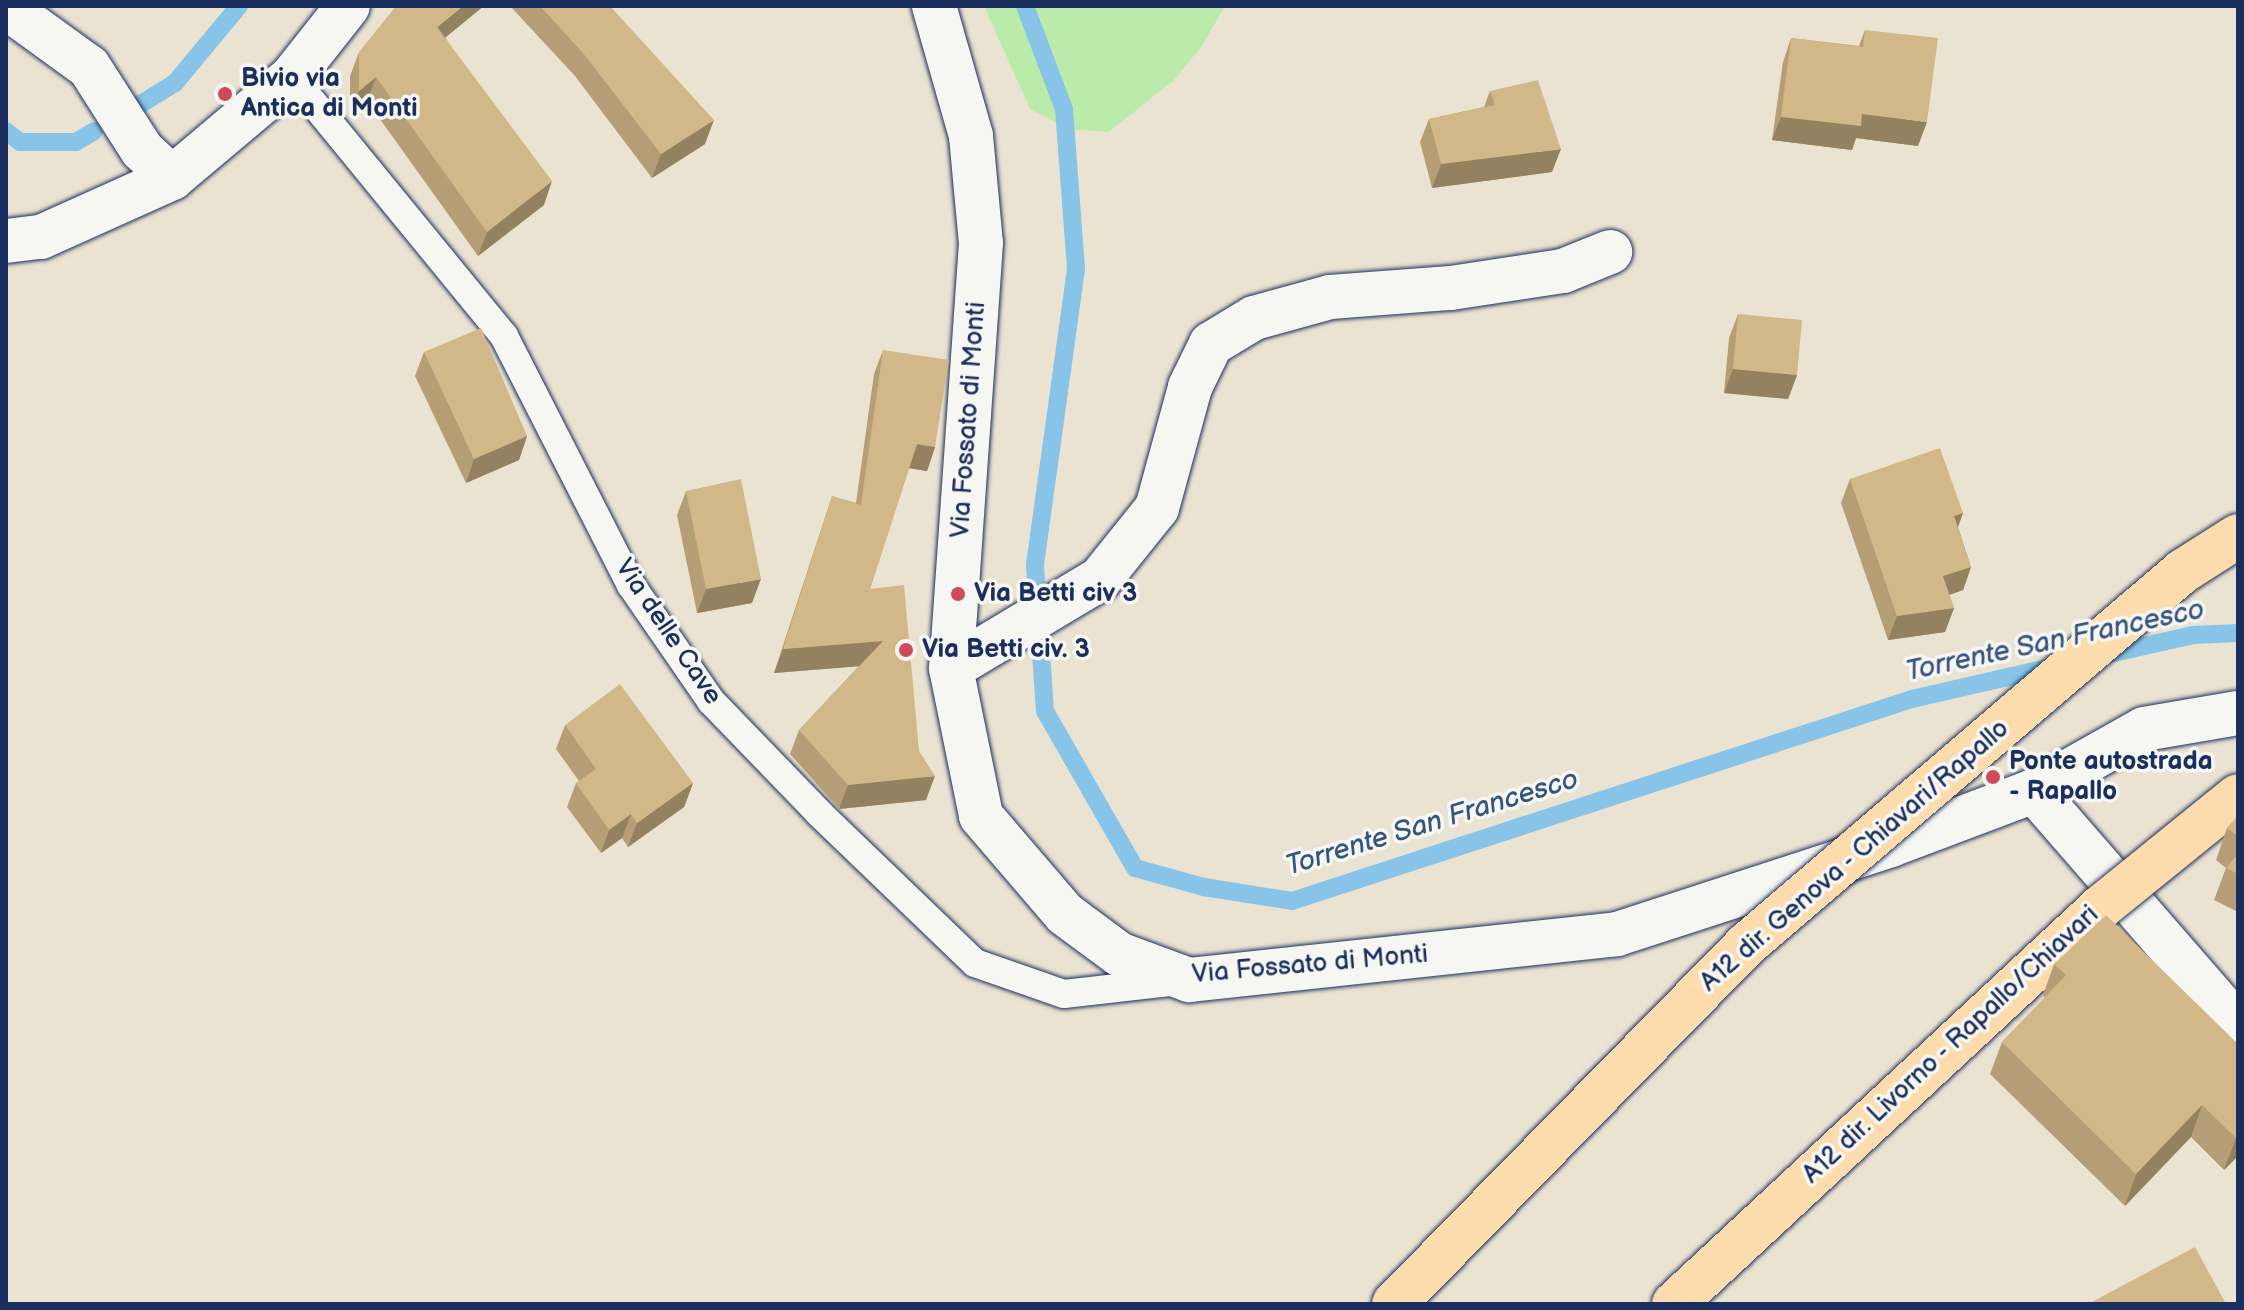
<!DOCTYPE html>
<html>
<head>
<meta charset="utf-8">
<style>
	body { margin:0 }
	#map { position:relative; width:2244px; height:1310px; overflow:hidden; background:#ebe3d2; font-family:"Balsamiq Sans",sans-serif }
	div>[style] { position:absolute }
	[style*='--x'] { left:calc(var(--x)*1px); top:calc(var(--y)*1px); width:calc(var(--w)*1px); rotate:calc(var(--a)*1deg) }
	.green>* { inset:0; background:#baebaa }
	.stream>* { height:18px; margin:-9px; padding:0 9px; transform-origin:9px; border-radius:9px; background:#88c4e7 }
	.roads { filter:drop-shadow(0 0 2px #1b2f5e) drop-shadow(0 0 2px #1b2f5e) }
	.lane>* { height:28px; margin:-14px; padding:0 14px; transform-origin:14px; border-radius:14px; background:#f6f6f2 }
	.street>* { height:44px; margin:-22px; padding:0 22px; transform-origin:22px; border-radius:22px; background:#f6f6f2 }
	.secondary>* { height:44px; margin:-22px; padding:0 22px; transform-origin:22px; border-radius:22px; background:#f6f6f2 }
	.bridges { filter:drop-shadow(0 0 2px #1b2f5e) drop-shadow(0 0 2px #1b2f5e) }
	.highway-bridge>* { height:44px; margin:-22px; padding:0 22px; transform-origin:22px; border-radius:22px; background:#fcdcac }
	.wall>* { inset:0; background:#b59e75 }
	.shaded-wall>* { inset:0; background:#93815f }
	.building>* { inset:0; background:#d2b888 }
	.dots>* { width:22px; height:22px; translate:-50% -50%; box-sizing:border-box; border:4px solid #f6f6f2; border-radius:50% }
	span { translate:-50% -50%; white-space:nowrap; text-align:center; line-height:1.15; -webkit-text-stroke:7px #f6f6f2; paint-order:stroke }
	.poi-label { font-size:26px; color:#1b2f5e; font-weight:700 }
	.left { translate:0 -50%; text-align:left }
	.street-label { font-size:26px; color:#1b2f5e }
	.water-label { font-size:28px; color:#365480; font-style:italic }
	.frame { position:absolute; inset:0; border:8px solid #1b2f5e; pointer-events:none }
</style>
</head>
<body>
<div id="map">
	<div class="green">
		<i style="clip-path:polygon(984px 6px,1225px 6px,1202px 46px,1174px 80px,1109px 132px,1068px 129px,1030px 109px)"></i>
	</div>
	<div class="stream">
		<i style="--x:1025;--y:6;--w:110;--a:69.3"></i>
		<i style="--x:1064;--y:109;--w:160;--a:85.7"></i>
		<i style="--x:1076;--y:269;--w:299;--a:97.9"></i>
		<i style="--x:1035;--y:565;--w:146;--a:86.1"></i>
		<i style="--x:1045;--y:711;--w:181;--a:60.2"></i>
		<i style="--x:1135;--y:868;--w:72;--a:15.4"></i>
		<i style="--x:1204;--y:887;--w:89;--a:9"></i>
		<i style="--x:1292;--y:901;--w:652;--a:-18.05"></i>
		<i style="--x:1912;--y:699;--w:148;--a:-12.9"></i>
		<i style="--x:118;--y:118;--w:67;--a:-31.6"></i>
		<i style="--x:175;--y:83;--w:100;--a:-50.3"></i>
		<i style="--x:6;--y:131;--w:18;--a:38"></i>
		<i style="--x:20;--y:142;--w:56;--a:0"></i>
		<i style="--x:76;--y:142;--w:21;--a:-31"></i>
		<i style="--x:2100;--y:656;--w:95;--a:-12.7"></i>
		<i style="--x:2193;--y:635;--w:45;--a:-2.5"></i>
	</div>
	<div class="roads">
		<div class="lane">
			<i style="--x:292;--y:77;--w:335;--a:50.7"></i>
			<i style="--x:504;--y:336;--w:280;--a:63"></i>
			<i style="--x:631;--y:585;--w:141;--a:55.4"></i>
			<i style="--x:711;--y:701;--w:156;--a:46"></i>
			<i style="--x:819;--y:813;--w:216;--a:43.9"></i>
			<i style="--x:975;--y:963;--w:94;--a:19.2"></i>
			<i style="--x:1064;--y:994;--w:115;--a:-6.5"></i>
		</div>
		<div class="street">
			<i style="--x:6;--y:7;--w:102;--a:35.9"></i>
			<i style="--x:89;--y:67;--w:98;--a:57.4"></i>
			<i style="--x:142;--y:150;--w:41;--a:43"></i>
			<i style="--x:951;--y:668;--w:174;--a:-30.9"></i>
			<i style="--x:1100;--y:579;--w:91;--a:-51.2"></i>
			<i style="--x:1157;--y:508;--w:125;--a:-74.7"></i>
			<i style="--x:1190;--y:387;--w:48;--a:-64"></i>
			<i style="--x:1211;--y:344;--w:50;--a:-31.2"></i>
			<i style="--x:1254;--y:318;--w:79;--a:-15.4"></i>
			<i style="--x:1330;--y:297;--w:121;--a:-4.3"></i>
			<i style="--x:1451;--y:288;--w:113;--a:-8.6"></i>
			<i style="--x:1563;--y:271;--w:51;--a:-22"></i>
			<i style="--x:2034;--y:791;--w:311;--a:49"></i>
		</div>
		<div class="secondary">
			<i style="--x:934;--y:6;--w:135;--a:74.1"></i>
			<i style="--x:971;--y:136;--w:107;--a:84.7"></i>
			<i style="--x:981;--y:243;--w:426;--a:94"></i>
			<i style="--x:951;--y:668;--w:151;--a:78.5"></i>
			<i style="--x:981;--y:816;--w:129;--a:49.4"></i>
			<i style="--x:1065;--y:914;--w:67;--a:36.5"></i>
			<i style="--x:1119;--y:954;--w:75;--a:20.4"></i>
			<i style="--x:1189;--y:980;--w:430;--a:-6.1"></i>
			<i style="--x:1617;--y:934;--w:288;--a:-18"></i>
			<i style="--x:1891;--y:845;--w:153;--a:-20.7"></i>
			<i style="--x:2034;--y:791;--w:126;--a:-29.4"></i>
			<i style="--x:2144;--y:729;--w:95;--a:-9.7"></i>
			<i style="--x:6;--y:241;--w:35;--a:-7"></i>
			<i style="--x:41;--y:237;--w:144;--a:-24.2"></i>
			<i style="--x:172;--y:178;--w:157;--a:-40.1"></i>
			<i style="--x:292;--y:77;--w:90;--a:-51.7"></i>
		</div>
	</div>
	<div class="bridges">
		<div class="highway-bridge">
			<i style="--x:1394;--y:1304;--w:503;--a:-45.56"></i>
			<i style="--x:1746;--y:945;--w:575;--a:-40.56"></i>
			<i style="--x:2183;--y:571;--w:65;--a:-32.5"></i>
			<i style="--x:1674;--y:1304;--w:583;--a:-42.91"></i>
			<i style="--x:2101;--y:907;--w:176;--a:-39"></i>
		</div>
	</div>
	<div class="wall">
		<i style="clip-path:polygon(510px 6px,610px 6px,705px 144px,652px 178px,575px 76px)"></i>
		<i style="clip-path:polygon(1865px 30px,1918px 146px,1856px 138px,1852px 150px,1772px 140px,1783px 62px,1791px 38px,1859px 46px)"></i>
		<i style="clip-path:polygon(445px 37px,544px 205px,478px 256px,367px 101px,350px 115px,350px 76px,359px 52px)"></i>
		<i style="clip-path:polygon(1490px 91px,1552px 172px,1432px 188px,1420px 142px,1429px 119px,1484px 107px)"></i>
		<i style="clip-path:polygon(1738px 314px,1797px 375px,1788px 399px,1724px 393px,1729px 338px)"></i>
		<i style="clip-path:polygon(883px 350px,935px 447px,927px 471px,909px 468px,870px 589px,919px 751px,926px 800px,839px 809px,790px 754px,799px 730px,859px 666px,774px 673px,832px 496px,856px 503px,874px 374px)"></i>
		<i style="clip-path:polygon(424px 352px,527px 436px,519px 460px,466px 483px,415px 376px)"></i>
		<i style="clip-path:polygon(1850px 479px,1963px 513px,1958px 527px,1971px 567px,1963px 590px,1949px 595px,1954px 608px,1945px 632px,1888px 640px,1841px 503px)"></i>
		<i style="clip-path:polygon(686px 491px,752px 603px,697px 613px,677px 515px)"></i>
		<i style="clip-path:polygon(565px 725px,693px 783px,684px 807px,628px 847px,622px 838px,601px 853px,567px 807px,576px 783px,579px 781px,556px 749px)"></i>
		<i style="clip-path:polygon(2238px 816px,2238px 912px,2214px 900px,2226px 868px,2216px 860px,2227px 828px)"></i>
		<i style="clip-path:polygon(2054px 964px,2238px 1044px,2238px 1156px,2224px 1170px,2191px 1137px,2125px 1206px,1990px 1074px,2002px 1042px,2045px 998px,2043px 995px)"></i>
	</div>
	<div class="shaded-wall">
		<i style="clip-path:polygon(463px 6px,484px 6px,429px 51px,437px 27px)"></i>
		<i style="clip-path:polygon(376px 77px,367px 101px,350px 115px,359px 91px)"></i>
		<i style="clip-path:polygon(1862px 114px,1927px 122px,1918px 146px,1856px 138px,1852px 150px,1772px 140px,1781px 117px)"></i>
		<i style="clip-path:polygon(714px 120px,705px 144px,652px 178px,661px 154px)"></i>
		<i style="clip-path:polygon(1561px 149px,1552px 172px,1432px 188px,1441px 164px)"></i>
		<i style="clip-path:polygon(552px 181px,544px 205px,478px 256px,487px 232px)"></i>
		<i style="clip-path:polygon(1733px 369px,1797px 375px,1788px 399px,1724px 393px)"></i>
		<i style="clip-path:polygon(527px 436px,519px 460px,466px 483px,474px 459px)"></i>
		<i style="clip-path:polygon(917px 444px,935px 447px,927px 471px,908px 468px)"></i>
		<i style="clip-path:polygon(1963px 513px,1954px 537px,1954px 516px)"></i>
		<i style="clip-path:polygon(1971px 567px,1963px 590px,1934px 600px,1943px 576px)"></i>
		<i style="clip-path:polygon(761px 579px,752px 603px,697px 613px,706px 589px)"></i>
		<i style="clip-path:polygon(1954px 608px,1945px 632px,1888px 640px,1897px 616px)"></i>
		<i style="clip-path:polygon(883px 641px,874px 665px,774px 673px,783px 649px)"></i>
		<i style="clip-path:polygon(935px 776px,926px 800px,839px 809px,848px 785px)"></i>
		<i style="clip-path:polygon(693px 783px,684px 807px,628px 847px,637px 823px)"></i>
		<i style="clip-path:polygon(631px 814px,622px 838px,601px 853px,609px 830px)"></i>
		<i style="clip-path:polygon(2202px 1105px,2191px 1137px,2125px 1206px,2136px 1174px)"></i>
		<i style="clip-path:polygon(2238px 1136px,2238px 1156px,2224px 1170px,2236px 1138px)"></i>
	</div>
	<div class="building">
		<i style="clip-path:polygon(396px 6px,463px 6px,437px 27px,552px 181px,487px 232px,376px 77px,359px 91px,359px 52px)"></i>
		<i style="clip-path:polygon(540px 6px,610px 6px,714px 120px,661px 154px,583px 53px)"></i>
		<i style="clip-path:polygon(1865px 30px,1938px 38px,1927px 122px,1862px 114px,1861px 126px,1781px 117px,1791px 38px,1863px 47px)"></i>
		<i style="clip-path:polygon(1538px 80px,1561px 149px,1441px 164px,1429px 119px,1495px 105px,1490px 91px)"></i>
		<i style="clip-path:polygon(1738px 314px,1802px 320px,1797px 375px,1733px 369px)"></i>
		<i style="clip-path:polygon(481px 328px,527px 436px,474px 459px,424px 352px)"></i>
		<i style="clip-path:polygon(883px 350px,949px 360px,935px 447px,917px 444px,870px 589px,904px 585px,919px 751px,935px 776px,848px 785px,799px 730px,883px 641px,783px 649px,832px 496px,861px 505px)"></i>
		<i style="clip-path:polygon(1940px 448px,1963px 513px,1954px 516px,1971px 567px,1943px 576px,1954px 608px,1897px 616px,1850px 479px)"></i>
		<i style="clip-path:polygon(741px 479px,761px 579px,706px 589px,686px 491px)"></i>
		<i style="clip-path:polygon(620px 684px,693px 783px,637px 823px,631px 814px,609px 830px,576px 783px,596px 769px,565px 725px)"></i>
		<i style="clip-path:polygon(2238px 816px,2238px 836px,2227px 828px)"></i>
		<i style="clip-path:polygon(2238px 854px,2238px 874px,2226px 868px)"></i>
		<i style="clip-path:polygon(2106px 915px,2238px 1044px,2238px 1136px,2236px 1138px,2202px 1105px,2136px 1174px,2002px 1042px,2066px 975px,2054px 964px)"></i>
		<i style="clip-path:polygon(2195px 1247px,2226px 1304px,2088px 1304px)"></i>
	</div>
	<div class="dots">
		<i style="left:225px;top:94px;background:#d1495b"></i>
		<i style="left:958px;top:594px;background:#d1495b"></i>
		<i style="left:906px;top:650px;background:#d1495b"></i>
		<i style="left:1993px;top:777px;background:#d1495b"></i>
	</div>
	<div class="poi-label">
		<span class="left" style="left:241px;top:94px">Bivio via<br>Antica di Monti</span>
		<span class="left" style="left:974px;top:594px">Via Betti civ 3</span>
		<span class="left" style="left:922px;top:650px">Via Betti civ. 3</span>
		<span class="left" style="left:2009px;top:777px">Ponte autostrada<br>- Rapallo</span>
	</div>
	<div class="street-label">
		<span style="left:969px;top:420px;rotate:-86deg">Via Fossato di Monti</span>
		<span style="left:668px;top:632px;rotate:56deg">Via delle Cave</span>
		<span style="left:1855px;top:856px;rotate:-41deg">A12 dir. Genova - Chiavari/Rapallo</span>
		<span style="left:1310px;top:965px;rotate:-5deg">Via Fossato di Monti</span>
		<span style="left:1951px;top:1045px;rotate:-43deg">A12 dir. Livorno - Rapallo/Chiavari</span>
	</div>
	<div class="water-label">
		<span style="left:2055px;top:641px;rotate:-12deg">Torrente San Francesco</span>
		<span style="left:1432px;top:823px;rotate:-17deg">Torrente San Francesco</span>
	</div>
	<div class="frame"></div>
</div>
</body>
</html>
